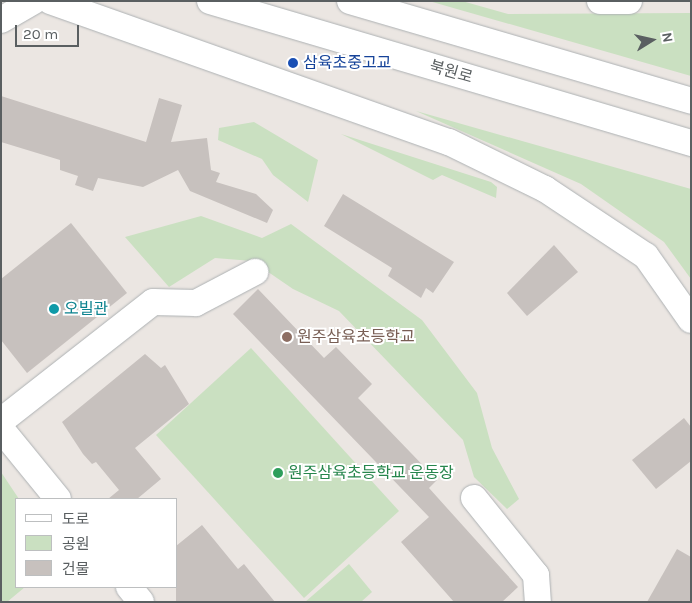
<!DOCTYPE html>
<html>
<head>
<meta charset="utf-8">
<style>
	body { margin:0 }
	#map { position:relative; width:692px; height:603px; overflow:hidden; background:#ebe6e2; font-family:Karla,"Noto Sans KR",sans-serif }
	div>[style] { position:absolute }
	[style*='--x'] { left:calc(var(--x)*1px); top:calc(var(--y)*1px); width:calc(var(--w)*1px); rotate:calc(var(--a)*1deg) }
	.green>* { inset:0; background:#cae0c1 }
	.building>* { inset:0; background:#c7c1be }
	.roads { filter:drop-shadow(0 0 1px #adb1b3) drop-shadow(0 0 1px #adb1b3) }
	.minor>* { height:26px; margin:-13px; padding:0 13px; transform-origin:13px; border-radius:13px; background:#fff }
	.dots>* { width:14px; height:14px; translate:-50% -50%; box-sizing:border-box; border:2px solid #fff; border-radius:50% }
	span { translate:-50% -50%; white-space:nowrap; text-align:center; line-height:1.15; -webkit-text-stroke:4px #fff; paint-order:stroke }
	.transit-label { font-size:16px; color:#164399 }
	.left { translate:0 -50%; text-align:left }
	.street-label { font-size:16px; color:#5a5f61 }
	.culture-label { font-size:16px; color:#0d838f }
	.education-label { font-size:16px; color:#785e54 }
	.leisure-label { font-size:16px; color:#27864d }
	.frame { position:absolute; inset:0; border:2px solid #5a5f61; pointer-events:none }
	.legend { position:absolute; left:15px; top:498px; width:162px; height:90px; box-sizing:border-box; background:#fff; border:1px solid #bdbfc0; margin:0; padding:6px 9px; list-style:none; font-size:15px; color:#5a5f61 }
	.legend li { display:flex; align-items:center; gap:10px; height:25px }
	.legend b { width:25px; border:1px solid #bdbfc0 }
	.north { position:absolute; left:627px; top:15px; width:50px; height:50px; -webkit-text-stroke:4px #fff; paint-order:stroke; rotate:80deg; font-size:14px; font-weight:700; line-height:20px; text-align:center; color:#5a5f61 }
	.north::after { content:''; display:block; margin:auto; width:18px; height:22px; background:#5a5f61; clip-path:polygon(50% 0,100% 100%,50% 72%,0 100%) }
	.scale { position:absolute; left:15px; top:25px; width:64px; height:22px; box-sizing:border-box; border:2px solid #5a5f61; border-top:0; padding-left:6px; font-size:15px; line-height:18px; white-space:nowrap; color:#5a5f61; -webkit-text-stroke:4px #fff; paint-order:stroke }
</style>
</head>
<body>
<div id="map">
	<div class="green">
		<i style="clip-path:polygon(429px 1px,462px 1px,508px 14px,691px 13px,691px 76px)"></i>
		<i style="clip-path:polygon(416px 111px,691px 189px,691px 279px,664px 242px,581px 184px)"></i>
		<i style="clip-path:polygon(254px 122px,318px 160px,308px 202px,273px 175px,262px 159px,218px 140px,219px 128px)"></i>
		<i style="clip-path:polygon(341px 134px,491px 182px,497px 187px,496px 198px,442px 175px,433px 180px)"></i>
		<i style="clip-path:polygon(201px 216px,262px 238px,291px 224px,422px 320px,477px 393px,492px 448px,519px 499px,507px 509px,474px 477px,463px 440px,339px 311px,293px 289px,252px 261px,215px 258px,169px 287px,125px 237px)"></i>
		<i style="clip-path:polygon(251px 348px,399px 511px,304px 598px,156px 435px)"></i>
		<i style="clip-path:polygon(1px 472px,19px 499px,16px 587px,25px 587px,7px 602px,1px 602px)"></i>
		<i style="clip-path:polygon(349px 564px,372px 592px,361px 602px,305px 602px)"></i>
	</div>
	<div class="building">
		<i style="clip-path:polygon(1px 96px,146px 142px,159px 98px,182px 105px,171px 142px,207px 138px,211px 170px,220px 173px,216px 182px,256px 194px,273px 210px,267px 223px,190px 191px,178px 170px,143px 187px,98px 178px,93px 191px,75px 185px,78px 176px,60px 170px,60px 160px,1px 142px)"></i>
		<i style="clip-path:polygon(343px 194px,454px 262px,433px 293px,426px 288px,421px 298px,388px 276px,392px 268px,324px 226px)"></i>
		<i style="clip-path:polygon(71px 223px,127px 293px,27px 373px,1px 340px,1px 279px)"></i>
		<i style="clip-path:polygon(554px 245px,578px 272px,527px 316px,507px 293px)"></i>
		<i style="clip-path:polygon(258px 289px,324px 358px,336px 347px,372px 384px,358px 398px,437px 480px,429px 488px,518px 587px,502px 602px,454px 602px,401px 542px,429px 517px,233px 314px)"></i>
		<i style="clip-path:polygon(145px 354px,161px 368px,165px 365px,189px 404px,135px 448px,161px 479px,137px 499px,108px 499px,119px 490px,96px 462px,92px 464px,83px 454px,62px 422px)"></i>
		<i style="clip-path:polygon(684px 418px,691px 427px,691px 461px,656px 489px,632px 460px)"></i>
		<i style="clip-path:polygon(202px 525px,238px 569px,244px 564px,275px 602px,176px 602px,176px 546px)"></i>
		<i style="clip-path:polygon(677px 549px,691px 557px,691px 602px,647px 602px)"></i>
	</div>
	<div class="roads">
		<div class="minor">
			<i style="--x:50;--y:1;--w:423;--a:19.5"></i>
			<i style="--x:449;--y:142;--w:107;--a:26.1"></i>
			<i style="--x:545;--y:189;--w:121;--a:33.6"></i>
			<i style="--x:646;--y:256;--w:78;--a:54.9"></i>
			<i style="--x:210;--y:1;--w:502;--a:16.45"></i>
			<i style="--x:350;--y:1;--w:355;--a:16.3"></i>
			<i style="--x:600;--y:1;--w:29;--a:0"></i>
			<i style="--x:1;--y:20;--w:38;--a:-30"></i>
			<i style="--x:1;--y:421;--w:193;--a:-38.1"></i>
			<i style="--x:153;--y:302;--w:43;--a:1.3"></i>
			<i style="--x:196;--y:303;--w:67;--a:-27.7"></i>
			<i style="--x:1;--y:429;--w:90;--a:50.8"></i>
			<i style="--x:474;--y:498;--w:99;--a:51.2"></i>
			<i style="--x:536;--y:575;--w:27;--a:86"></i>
			<i style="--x:129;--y:587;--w:19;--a:51"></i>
		</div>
	</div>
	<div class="dots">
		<i style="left:293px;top:63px;background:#1a4fb4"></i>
		<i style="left:54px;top:309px;background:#0f9aa8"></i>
		<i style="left:287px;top:337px;background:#8d6e63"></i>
		<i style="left:278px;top:473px;background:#2e9e5b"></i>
	</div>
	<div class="transit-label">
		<span class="left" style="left:303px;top:63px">삼육초중고교</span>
	</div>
	<div class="street-label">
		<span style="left:451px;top:72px;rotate:16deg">북원로</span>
	</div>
	<div class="culture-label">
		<span class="left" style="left:64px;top:309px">오빌관</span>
	</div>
	<div class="education-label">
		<span class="left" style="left:297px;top:337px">원주삼육초등학교</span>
	</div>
	<div class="leisure-label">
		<span class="left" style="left:288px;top:473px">원주삼육초등학교 운동장</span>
	</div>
	<div class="frame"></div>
	<ul class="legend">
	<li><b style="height:6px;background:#fff"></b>도로</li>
	<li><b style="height:14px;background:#cae0c1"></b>공원</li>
	<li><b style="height:14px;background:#c7c1be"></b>건물</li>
	</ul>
	<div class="north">N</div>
	<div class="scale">20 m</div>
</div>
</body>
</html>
